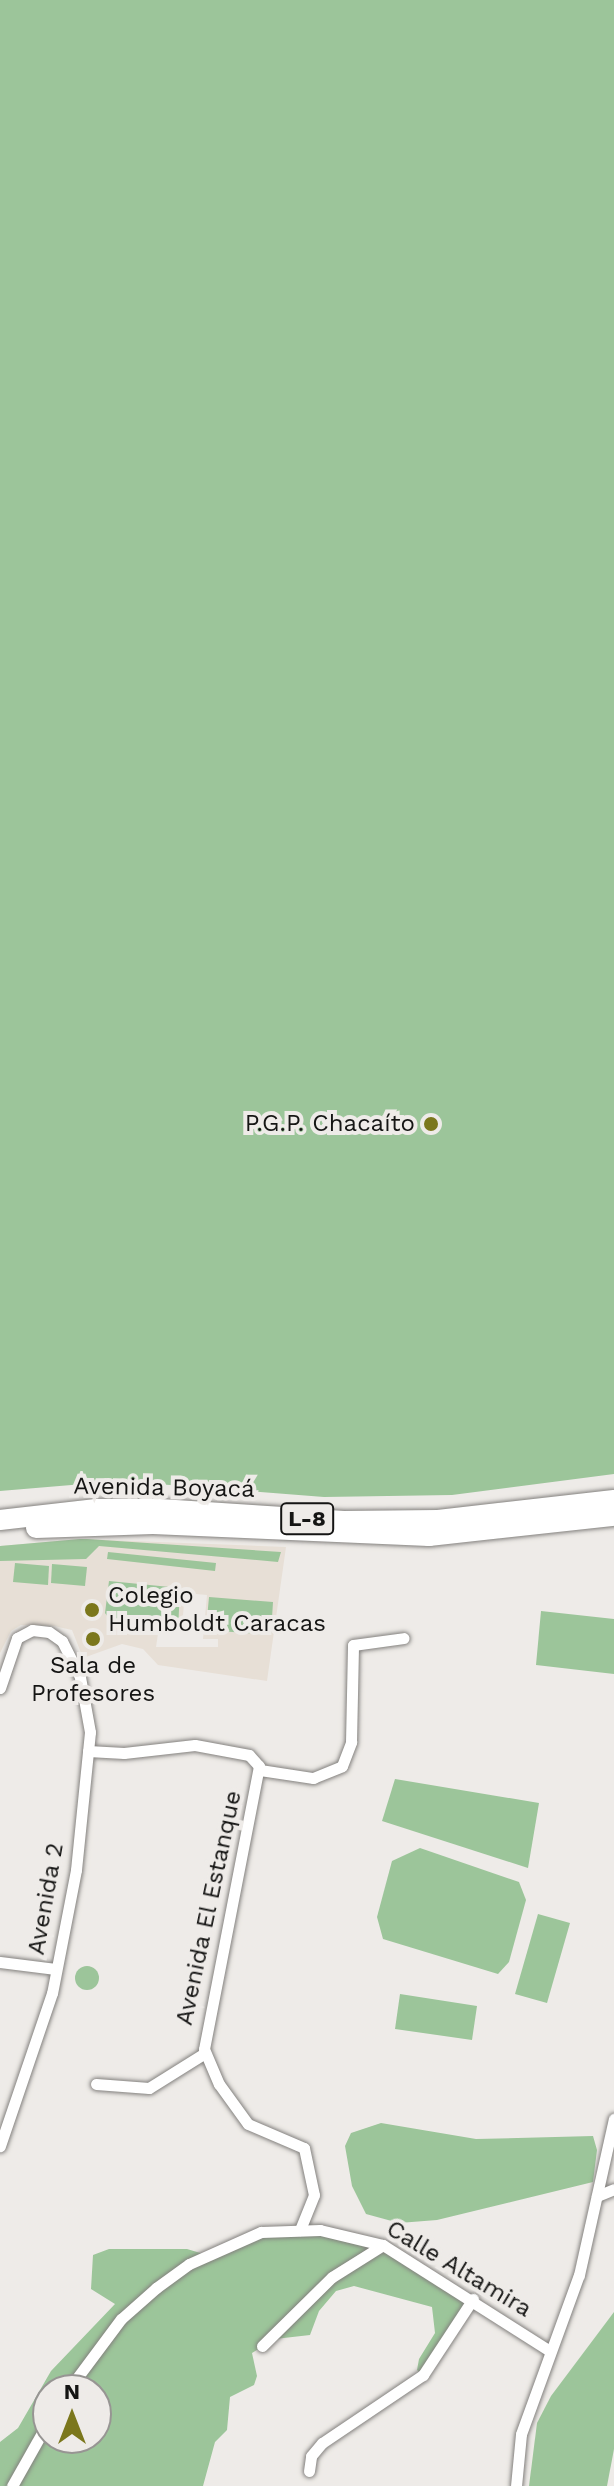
<!DOCTYPE html>
<html>
<head>
<meta charset="utf-8">
<style>
	body { margin:0 }
	#map { position:relative; width:614px; height:2486px; overflow:hidden; background:#eeebe8; font-family:"Work Sans",sans-serif }
	div>[style] { position:absolute }
	[style*='--x'] { left:calc(var(--x)*1px); top:calc(var(--y)*1px); width:calc(var(--w)*1px); rotate:calc(var(--a)*1deg) }
	.built>* { inset:0; background:#e7dfd6 }
	.green>* { inset:0; background:#9cc59a }
	.round { border-radius:50% }
	.roads { filter:drop-shadow(0 0 2px #83817e) drop-shadow(0 0 2px #83817e) }
	.minor>* { height:11px; margin:-5.5px; padding:0 5.5px; transform-origin:5.5px; border-radius:5.5px; background:#fff }
	.motorway>* { height:20px; margin:-10px; padding:0 10px; transform-origin:10px; border-radius:10px; background:#fff }
	.dots>* { width:22px; height:22px; translate:-50% -50%; box-sizing:border-box; border:4px solid #eeebe8; border-radius:50% }
	span { translate:-50% -50%; white-space:nowrap; text-align:center; line-height:1.15; -webkit-text-stroke:8px #eeebe8; paint-order:stroke }
	.shield-label span { padding:2px 6px; background:#eeebe8; border:2px solid; border-radius:6px; -webkit-text-stroke-width:0 }
	.shield-label { font-size:22px; color:#151514; font-weight:700 }
	.poi-label { font-size:24px; color:#151514 }
	.right { translate:-100% -50%; text-align:right }
	.left { translate:0 -50%; text-align:left }
	.street-label { font-size:24px; color:#151514 }
	.north { position:absolute; left:32px; top:2374px; width:80px; height:80px; box-sizing:border-box; background:#eeebe8; border:2px solid #979593; border-radius:50%; rotate:0deg; font-size:22px; font-weight:700; line-height:32px; text-align:center; color:#151514 }
	.north::after { content:''; display:block; margin:auto; width:28px; height:36px; background:#7b771c; clip-path:polygon(50% 0,100% 100%,50% 72%,0 100%) }
</style>
</head>
<body>
<div id="map">
	<div class="built">
		<i style="clip-path:polygon(evenodd,80px 1539px,286px 1547px,267px 1681px,158px 1665px,143px 1649px,122px 1644px,83px 1658px,72px 1630px,54px 1626px,21px 1625px,11px 1631px,0 1653px,0 1546px,80px 1539px,185px 1593px,207px 1595px,203px 1639px,218px 1639px,218px 1647px,156px 1647px,159px 1627px,182px 1626px,185px 1593px)"></i>
	</div>
	<div class="green">
		<i style="clip-path:polygon(0 0,614px 0,614px 1474px,452px 1495px,324px 1497px,119px 1481px,0 1491px)"></i>
		<i style="clip-path:polygon(80px 1539px,87px 1539px,281px 1552px,278px 1562px,99px 1546px,86px 1559px,0 1561px,0 1546px)"></i>
		<i style="clip-path:polygon(108px 1552px,216px 1563px,215px 1571px,107px 1559px)"></i>
		<i style="clip-path:polygon(15px 1563px,49px 1566px,48px 1585px,13px 1582px)"></i>
		<i style="clip-path:polygon(52px 1564px,87px 1567px,85px 1586px,51px 1583px)"></i>
		<i style="clip-path:polygon(109px 1581px,180px 1588px,178px 1631px,153px 1630px,153px 1620px,110px 1620px,105px 1613px)"></i>
		<i style="clip-path:polygon(209px 1597px,273px 1602px,271px 1635px,206px 1630px)"></i>
		<i style="clip-path:polygon(541px 1611px,614px 1619px,614px 1674px,536px 1665px)"></i>
		<i style="clip-path:polygon(395px 1779px,539px 1803px,528px 1868px,382px 1821px)"></i>
		<i style="clip-path:polygon(420px 1848px,519px 1882px,526px 1900px,509px 1962px,498px 1974px,383px 1939px,377px 1917px,392px 1861px)"></i>
		<i style="clip-path:polygon(538px 1914px,570px 1923px,547px 2003px,515px 1994px)"></i>
		<i class="round" style="left:75px;top:1966px;width:24px;height:24px"></i>
		<i style="clip-path:polygon(400px 1994px,477px 2006px,472px 2040px,395px 2029px)"></i>
		<i style="clip-path:polygon(381px 2123px,476px 2139px,593px 2136px,597px 2150px,593px 2182px,437px 2220px,399px 2223px,366px 2214px,352px 2186px,345px 2146px,351px 2133px)"></i>
		<i style="clip-path:polygon(evenodd,261px 2232px,361px 2237px,473px 2299px,423px 2375px,417px 2370px,419px 2359px,435px 2333px,432px 2307px,354px 2286px,336px 2291px,319px 2311px,310px 2335px,275px 2339px,252px 2353px,257px 2376px,254px 2385px,230px 2397px,227px 2430px,215px 2442px,203px 2486px,0 2486px,0 2442px,18px 2428px,51px 2371px,115px 2304px,91px 2289px,93px 2255px,109px 2249px,187px 2249px,207px 2255px,261px 2232px,48px 2390px,96px 2390px,96px 2438px,48px 2438px,48px 2390px)"></i>
		<i style="clip-path:polygon(614px 2312px,614px 2449px,607px 2486px,529px 2486px,537px 2423px,551px 2396px)"></i>
	</div>
	<div class="roads">
		<div class="minor">
			<i style="--x:0;--y:1688;--w:53;--a:-71.2"></i>
			<i style="--x:17;--y:1638;--w:17;--a:-28"></i>
			<i style="--x:32;--y:1630;--w:17;--a:7"></i>
			<i style="--x:49;--y:1632;--w:16;--a:35"></i>
			<i style="--x:62;--y:1641;--w:40;--a:63.4"></i>
			<i style="--x:80;--y:1677;--w:56;--a:79.7"></i>
			<i style="--x:90;--y:1732;--w:139;--a:95.8"></i>
			<i style="--x:76;--y:1870;--w:125;--a:101"></i>
			<i style="--x:52;--y:1993;--w:162;--a:108.8"></i>
			<i style="--x:88;--y:1751;--w:36;--a:3"></i>
			<i style="--x:124;--y:1753;--w:71;--a:-6.4"></i>
			<i style="--x:195;--y:1745;--w:55;--a:10.5"></i>
			<i style="--x:249;--y:1755;--w:15;--a:48"></i>
			<i style="--x:259;--y:1766;--w:288;--a:101"></i>
			<i style="--x:204;--y:2049;--w:38;--a:67"></i>
			<i style="--x:219;--y:2084;--w:49;--a:54.1"></i>
			<i style="--x:248;--y:2124;--w:61;--a:23.2"></i>
			<i style="--x:304;--y:2148;--w:48;--a:78"></i>
			<i style="--x:314;--y:2195;--w:38;--a:112"></i>
			<i style="--x:260;--y:1770;--w:54;--a:8.6"></i>
			<i style="--x:313;--y:1778;--w:31;--a:-22"></i>
			<i style="--x:342;--y:1766;--w:26;--a:-69"></i>
			<i style="--x:351;--y:1742;--w:97;--a:-88.8"></i>
			<i style="--x:353;--y:1645;--w:51;--a:-7.8"></i>
			<i style="--x:0;--y:1962;--w:56;--a:7.1"></i>
			<i style="--x:96;--y:2084;--w:53;--a:4.3"></i>
			<i style="--x:149;--y:2088;--w:66;--a:-32"></i>
			<i style="--x:597;--y:2196;--w:18;--a:-22"></i>
			<i style="--x:262;--y:2346;--w:98;--a:-44.6"></i>
			<i style="--x:332;--y:2277;--w:60;--a:-32.1"></i>
			<i style="--x:68;--y:2390;--w:89;--a:-53.3"></i>
			<i style="--x:121;--y:2319;--w:47;--a:-41.5"></i>
			<i style="--x:156;--y:2288;--w:41;--a:-36"></i>
			<i style="--x:189;--y:2264;--w:79;--a:-24"></i>
			<i style="--x:261;--y:2232;--w:59;--a:-1.9"></i>
			<i style="--x:320;--y:2230;--w:65;--a:13.4"></i>
			<i style="--x:383;--y:2245;--w:198;--a:32.4"></i>
			<i style="--x:309;--y:2471;--w:15;--a:-82"></i>
			<i style="--x:311;--y:2456;--w:17;--a:-50"></i>
			<i style="--x:322;--y:2443;--w:122;--a:-34"></i>
			<i style="--x:423;--y:2375;--w:91;--a:-56.7"></i>
			<i style="--x:12;--y:2486;--w:73;--a:-60.6"></i>
			<i style="--x:516;--y:2486;--w:52;--a:-84.5"></i>
			<i style="--x:521;--y:2434;--w:169;--a:-70"></i>
			<i style="--x:579;--y:2275;--w:160;--a:-77.4"></i>
		</div>
		<div class="motorway">
			<i style="--x:0;--y:1520;--w:97;--a:-6.5"></i>
			<i style="--x:96;--y:1509;--w:64;--a:0"></i>
			<i style="--x:160;--y:1509;--w:184;--a:3.7"></i>
			<i style="--x:344;--y:1521;--w:94;--a:-0.6"></i>
			<i style="--x:438;--y:1520;--w:177;--a:-6.5"></i>
			<i style="--x:36;--y:1528;--w:117;--a:-2"></i>
			<i style="--x:153;--y:1524;--w:276;--a:2.5"></i>
			<i style="--x:429;--y:1536;--w:186;--a:-6.2"></i>
		</div>
	</div>
	<div class="dots">
		<i style="left:431px;top:1124px;background:#7b771c"></i>
		<i style="left:92px;top:1610px;background:#7b771c"></i>
		<i style="left:93px;top:1639px;background:#7b771c"></i>
	</div>
	<div class="shield-label">
		<span style="left:307px;top:1519px">L-8</span>
	</div>
	<div class="poi-label">
		<span class="right" style="left:415px;top:1124px">P.G.P. Chacaíto</span>
		<span class="left" style="left:108px;top:1610px">Colegio<br>Humboldt Caracas</span>
		<span style="left:93px;top:1680px">Sala de<br>Profesores</span>
	</div>
	<div class="street-label">
		<span style="left:164px;top:1488px;rotate:1deg">Avenida Boyacá</span>
		<span style="left:46px;top:1899px;rotate:-80deg">Avenida 2</span>
		<span style="left:209px;top:1908px;rotate:-78deg">Avenida El Estanque</span>
		<span style="left:459px;top:2269px;rotate:31deg">Calle Altamira</span>
	</div>
	<div class="north">N</div>
</div>
</body>
</html>
